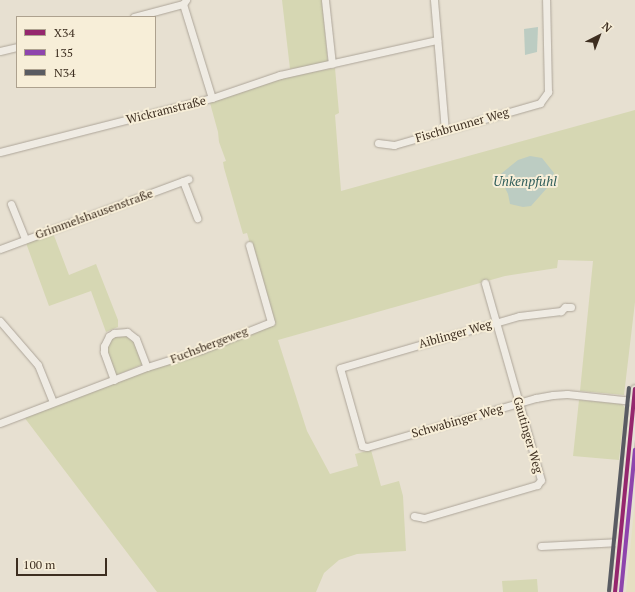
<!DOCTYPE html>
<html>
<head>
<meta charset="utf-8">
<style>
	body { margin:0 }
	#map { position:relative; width:635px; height:592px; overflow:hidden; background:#e7e0d1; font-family:"PT Serif",serif }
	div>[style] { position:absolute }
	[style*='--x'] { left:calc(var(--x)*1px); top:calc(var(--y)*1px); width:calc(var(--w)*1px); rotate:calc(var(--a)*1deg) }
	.farmland>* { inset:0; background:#e6dfc2 }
	.green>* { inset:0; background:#d6d7b3 }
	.water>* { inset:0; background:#bcccc2 }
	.roads { filter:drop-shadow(0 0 1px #ada599) drop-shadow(0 0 1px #ada599) }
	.minor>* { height:7px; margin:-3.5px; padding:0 3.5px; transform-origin:3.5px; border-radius:3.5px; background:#efebe3 }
	.major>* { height:9px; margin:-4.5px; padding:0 4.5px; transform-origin:4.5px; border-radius:4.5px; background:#e6e1d4 }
	.bus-1>* { height:4px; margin:-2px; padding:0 2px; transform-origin:2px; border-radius:2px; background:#95276e }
	.bus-2>* { height:4px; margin:-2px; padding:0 2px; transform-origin:2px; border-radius:2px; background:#8e44ad }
	.bus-3>* { height:4px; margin:-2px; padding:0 2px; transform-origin:2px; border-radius:2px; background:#595b62 }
	span { translate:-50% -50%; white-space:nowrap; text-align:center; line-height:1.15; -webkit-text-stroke:4px #f7eed8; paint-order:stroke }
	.street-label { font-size:12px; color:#3d2e20 }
	.water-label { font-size:13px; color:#2f5d5a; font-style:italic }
	.legend { position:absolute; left:16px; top:16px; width:140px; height:72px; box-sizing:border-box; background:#f7eed8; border:1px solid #ada18e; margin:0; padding:5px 7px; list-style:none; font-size:12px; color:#3d2e20 }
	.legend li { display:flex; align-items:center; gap:8px; height:20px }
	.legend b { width:20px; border:1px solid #ada18e }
	.north { position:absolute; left:579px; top:16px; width:40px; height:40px; -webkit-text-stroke:3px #f7eed8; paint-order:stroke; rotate:42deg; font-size:11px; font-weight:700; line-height:16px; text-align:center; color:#3d2e20 }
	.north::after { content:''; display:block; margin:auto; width:14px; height:18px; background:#3d2e20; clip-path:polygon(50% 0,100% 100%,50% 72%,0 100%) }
	.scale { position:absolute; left:16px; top:558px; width:91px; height:18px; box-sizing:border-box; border:2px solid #3d2e20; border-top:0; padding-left:5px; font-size:12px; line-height:14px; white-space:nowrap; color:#3d2e20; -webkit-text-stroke:3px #f7eed8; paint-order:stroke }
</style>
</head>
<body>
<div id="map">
	<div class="farmland">
		<i style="clip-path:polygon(635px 499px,635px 592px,626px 592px)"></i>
	</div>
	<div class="green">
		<i style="clip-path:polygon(282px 0,322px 0,328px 63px,290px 69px)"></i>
		<i style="clip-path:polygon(335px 68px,339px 113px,335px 115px,341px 191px,635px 110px,635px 302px,624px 395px,580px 391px,593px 261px,558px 260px,557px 268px,505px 276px,278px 340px,307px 431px,330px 474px,358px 466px,355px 454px,371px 450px,381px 486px,399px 481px,403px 496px,406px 551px,357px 554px,339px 560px,324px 573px,316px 592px,157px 592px,24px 417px,272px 323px,247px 233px,243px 234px,224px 168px,223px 162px,226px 161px,219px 142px,218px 132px,210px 103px,290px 76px)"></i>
		<i style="clip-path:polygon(53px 233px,69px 275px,96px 264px,118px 320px,118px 327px,106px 332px,91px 291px,49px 306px,26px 243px)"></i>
		<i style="clip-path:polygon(125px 335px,134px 341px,143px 364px,115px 376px,105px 350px,106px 344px,114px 336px)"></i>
		<i style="clip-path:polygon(579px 400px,622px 404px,625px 408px,619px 460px,573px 456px)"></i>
		<i style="clip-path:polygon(537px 579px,538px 592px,503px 592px,502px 581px)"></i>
	</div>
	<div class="water">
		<i style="clip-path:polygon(538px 27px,537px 52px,525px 55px,524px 29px)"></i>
		<i style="clip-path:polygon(530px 156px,542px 158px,554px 173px,547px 188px,531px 206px,523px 207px,510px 204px,508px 194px,505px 188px,496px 186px,497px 177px,518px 160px)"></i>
	</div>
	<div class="roads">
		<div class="minor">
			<i style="--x:186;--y:0;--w:5;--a:127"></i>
			<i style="--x:183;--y:4;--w:98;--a:72.9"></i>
			<i style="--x:325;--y:0;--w:64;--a:83.8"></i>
			<i style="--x:434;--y:0;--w:130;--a:85.2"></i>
			<i style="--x:134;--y:17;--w:51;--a:-14.9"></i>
			<i style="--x:0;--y:51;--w:17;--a:-13"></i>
			<i style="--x:378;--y:143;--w:16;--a:7"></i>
			<i style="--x:394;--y:145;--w:152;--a:-16"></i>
			<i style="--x:540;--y:103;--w:14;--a:-54"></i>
			<i style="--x:548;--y:92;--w:92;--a:-91.2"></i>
			<i style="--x:0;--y:152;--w:219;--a:-14.3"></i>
			<i style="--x:212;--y:98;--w:72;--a:-18.7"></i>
			<i style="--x:280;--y:75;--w:161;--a:-12.6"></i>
			<i style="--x:183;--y:181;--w:40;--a:69"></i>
			<i style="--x:11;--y:204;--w:38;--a:68"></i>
			<i style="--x:0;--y:249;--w:201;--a:-20.4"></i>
			<i style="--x:571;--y:307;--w:6;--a:180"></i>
			<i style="--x:565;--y:307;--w:6;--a:135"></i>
			<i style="--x:561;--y:311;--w:42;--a:173.2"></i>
			<i style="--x:519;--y:316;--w:186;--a:163.8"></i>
			<i style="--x:340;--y:368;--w:81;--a:74.2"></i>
			<i style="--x:362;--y:446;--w:5;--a:11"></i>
			<i style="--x:367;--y:447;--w:176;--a:-16.2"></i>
			<i style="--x:536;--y:398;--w:17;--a:-10"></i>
			<i style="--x:553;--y:395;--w:14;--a:-4"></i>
			<i style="--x:567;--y:394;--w:66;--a:6.1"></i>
			<i style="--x:0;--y:321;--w:58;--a:49.2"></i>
			<i style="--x:38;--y:365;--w:40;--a:68"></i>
			<i style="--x:114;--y:380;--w:30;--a:-110"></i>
			<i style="--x:104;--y:352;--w:6;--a:-90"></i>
			<i style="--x:104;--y:346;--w:11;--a:-63"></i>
			<i style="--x:109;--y:336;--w:6;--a:-31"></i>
			<i style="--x:114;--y:333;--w:13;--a:-4"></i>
			<i style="--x:127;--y:332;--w:11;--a:38"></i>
			<i style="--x:136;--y:339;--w:30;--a:69"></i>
			<i style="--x:0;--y:423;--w:157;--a:-20.9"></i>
			<i style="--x:147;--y:367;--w:57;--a:-17.5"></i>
			<i style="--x:201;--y:350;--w:75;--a:-21.8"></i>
			<i style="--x:271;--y:322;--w:80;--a:-105.9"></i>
			<i style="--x:414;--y:516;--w:10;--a:11"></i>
			<i style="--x:424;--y:518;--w:118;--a:-16.3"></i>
			<i style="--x:537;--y:485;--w:6;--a:-51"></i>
			<i style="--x:541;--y:480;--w:205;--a:-105.9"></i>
			<i style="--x:541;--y:546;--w:79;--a:-2.9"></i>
		</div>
		<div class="major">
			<i style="--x:615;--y:592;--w:204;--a:-84.4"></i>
		</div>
	</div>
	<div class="bus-1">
		<i style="--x:615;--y:592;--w:204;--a:-84.4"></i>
	</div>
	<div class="bus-2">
		<i style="--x:621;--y:592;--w:143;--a:-84.4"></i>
	</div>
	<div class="bus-3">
		<i style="--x:609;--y:591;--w:204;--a:-84.4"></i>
	</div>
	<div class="street-label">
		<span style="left:166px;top:110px;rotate:-14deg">Wickramstraße</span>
		<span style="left:462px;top:125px;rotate:-16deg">Fischbrunner Weg</span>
		<span style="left:94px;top:214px;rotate:-20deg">Grimmelshausenstraße</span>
		<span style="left:455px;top:334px;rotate:-16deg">Aiblinger Weg</span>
		<span style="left:209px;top:345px;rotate:-21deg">Fuchsbergeweg</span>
		<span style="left:457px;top:421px;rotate:-16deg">Schwabinger Weg</span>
		<span style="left:528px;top:435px;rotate:74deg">Gautinger Weg</span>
	</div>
	<div class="water-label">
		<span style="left:525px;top:181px">Unkenpfuhl</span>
	</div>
	<ul class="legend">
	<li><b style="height:5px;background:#95276e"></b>X34</li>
	<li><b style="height:5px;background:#8e44ad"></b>135</li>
	<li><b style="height:5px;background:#595b62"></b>N34</li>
	</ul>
	<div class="north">N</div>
	<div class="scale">100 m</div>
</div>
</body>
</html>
